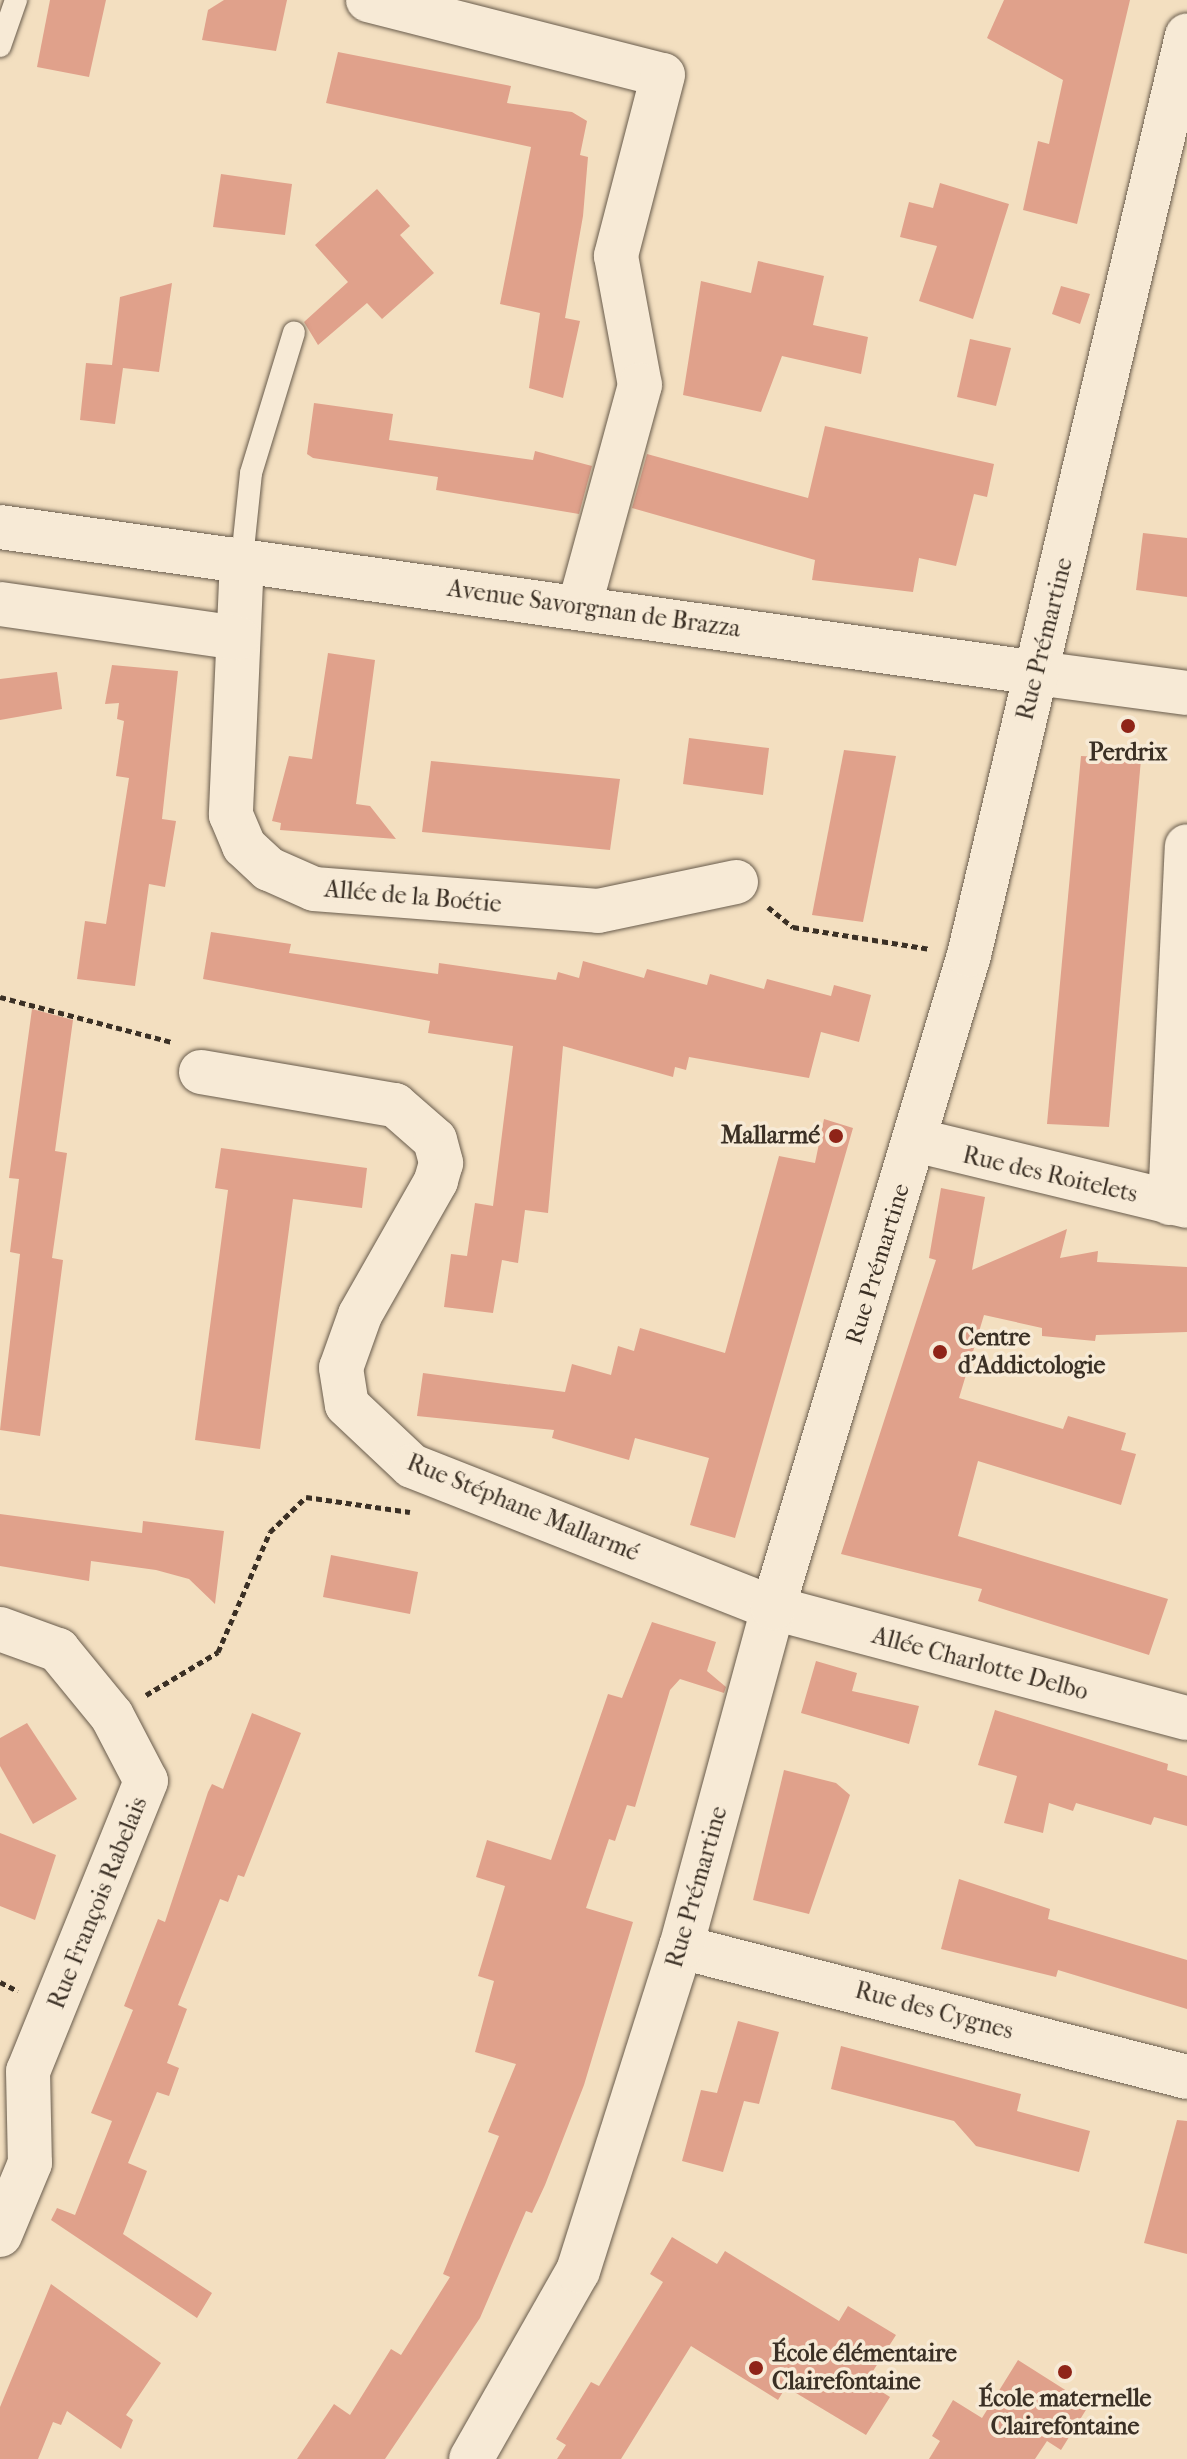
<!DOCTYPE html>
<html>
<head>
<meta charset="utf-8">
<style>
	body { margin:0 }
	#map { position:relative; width:1187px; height:2459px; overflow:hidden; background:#f3dfc0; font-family:"IM FELL French Canon",serif }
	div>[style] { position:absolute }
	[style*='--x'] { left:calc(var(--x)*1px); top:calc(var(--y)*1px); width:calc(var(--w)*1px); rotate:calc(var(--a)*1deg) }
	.building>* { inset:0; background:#e0a18b }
	.path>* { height:5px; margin-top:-2.5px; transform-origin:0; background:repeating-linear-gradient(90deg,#3b3025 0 6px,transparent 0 10px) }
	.roads { filter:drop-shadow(0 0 2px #695c4c) drop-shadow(0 0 2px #695c4c) }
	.lane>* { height:22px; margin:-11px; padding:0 11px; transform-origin:11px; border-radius:11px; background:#f7ead6 }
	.street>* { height:44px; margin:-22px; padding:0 22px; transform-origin:22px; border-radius:22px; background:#f7ead6 }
	.secondary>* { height:44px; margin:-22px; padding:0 22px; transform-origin:22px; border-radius:22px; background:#f7ead6 }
	.dots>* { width:22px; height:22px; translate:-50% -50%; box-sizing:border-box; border:4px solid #f7ead6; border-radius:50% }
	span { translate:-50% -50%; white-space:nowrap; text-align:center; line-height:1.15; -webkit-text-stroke:7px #f7ead6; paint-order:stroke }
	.street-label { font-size:24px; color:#3b3025 }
	.poi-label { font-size:24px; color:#3b3025; font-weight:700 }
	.right { translate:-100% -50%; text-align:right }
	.left { translate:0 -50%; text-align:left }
</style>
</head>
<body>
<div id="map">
	<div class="building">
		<i style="clip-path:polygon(50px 0,106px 0,89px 77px,37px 67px)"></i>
		<i style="clip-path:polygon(224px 0,287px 0,276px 51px,202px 40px,208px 10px)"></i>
		<i style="clip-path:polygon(1004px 0,1130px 0,1077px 224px,1023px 210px,1038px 141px,1049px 144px,1063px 80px,987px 38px)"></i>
		<i style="clip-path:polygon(338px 52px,511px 86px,507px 103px,572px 112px,587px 121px,580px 155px,588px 157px,583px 216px,565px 318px,580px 321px,563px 398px,529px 388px,540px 313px,500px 304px,531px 147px,326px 103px)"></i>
		<i style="clip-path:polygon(221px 174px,292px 184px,285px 235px,213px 227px)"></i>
		<i style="clip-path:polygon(940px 183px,1009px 204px,973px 319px,919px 301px,937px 246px,900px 237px,909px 202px,933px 208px)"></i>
		<i style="clip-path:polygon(377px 189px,410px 226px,400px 235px,434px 273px,382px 319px,367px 303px,318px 345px,304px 322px,348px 282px,315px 245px)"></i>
		<i style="clip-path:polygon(758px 261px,824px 276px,813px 325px,868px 337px,861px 374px,782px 356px,761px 412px,683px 395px,701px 281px,751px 293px)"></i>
		<i style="clip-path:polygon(172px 283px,159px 372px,123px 368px,115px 424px,80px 420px,86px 363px,112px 365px,120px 297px)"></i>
		<i style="clip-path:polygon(1061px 286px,1090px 294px,1080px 324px,1052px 314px)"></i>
		<i style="clip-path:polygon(970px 339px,1011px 348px,996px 406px,957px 397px)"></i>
		<i style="clip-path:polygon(314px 403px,393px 414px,389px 440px,533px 460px,535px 451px,592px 466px,579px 514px,436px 490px,438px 477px,313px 458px,307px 454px)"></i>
		<i style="clip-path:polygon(825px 426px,994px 464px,987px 497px,974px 494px,956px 566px,919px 558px,913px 592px,812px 580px,815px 560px,632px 508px,647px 454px,808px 498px)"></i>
		<i style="clip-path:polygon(1143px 533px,1187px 538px,1187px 597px,1136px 590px)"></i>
		<i style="clip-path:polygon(328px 653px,375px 660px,356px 804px,370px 806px,396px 839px,280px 830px,281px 823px,272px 821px,289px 756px,312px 759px)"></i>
		<i style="clip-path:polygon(112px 665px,178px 671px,162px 819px,176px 821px,165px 887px,149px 884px,135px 986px,77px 979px,85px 921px,106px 924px,129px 778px,116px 776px,124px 721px,117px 719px,119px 703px,105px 704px)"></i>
		<i style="clip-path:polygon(57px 672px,62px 709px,0 720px,0 679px)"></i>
		<i style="clip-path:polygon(689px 738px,769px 748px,763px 795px,683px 784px)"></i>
		<i style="clip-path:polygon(844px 750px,896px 756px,863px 922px,812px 915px)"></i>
		<i style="clip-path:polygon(1081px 756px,1141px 759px,1109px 1127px,1047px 1124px)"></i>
		<i style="clip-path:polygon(431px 761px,620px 779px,610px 850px,422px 832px)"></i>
		<i style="clip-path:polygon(211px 932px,291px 944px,289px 953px,438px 974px,439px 963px,556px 980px,558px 972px,579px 978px,583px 961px,644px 978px,647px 969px,707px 985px,710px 974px,764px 989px,767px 979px,831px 996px,834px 985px,871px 995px,859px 1042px,821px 1032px,809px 1078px,689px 1057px,686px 1070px,675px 1067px,673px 1077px,563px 1046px,548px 1213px,525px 1210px,518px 1263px,502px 1260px,493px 1313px,444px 1307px,451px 1254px,467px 1256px,475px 1203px,493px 1206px,513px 1046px,428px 1033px,430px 1021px,203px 979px)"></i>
		<i style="clip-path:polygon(32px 1009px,73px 1020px,55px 1151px,67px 1153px,52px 1258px,63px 1260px,40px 1436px,0 1430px,20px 1254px,10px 1252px,19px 1179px,9px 1178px)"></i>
		<i style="clip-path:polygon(824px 1119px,853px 1128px,735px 1538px,690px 1525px,709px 1458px,635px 1438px,629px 1460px,552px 1438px,554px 1430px,417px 1416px,423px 1373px,565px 1392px,572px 1364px,611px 1375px,618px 1346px,634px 1351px,640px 1328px,725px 1353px,779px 1156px,815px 1163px)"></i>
		<i style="clip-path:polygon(221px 1148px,367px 1168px,362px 1208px,293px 1199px,260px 1449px,195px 1440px,228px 1190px,215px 1188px)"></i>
		<i style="clip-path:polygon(941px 1188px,985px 1197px,972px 1270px,1067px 1229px,1060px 1258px,1098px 1251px,1097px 1262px,1187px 1267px,1187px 1332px,1096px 1335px,1095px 1341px,1042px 1336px,1042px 1328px,984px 1315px,959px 1398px,1063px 1429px,1068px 1416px,1126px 1433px,1121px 1450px,1136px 1454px,1121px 1505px,978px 1461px,958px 1536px,1168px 1599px,1149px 1655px,978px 1601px,982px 1589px,841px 1554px,936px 1260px,929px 1258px)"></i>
		<i style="clip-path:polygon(0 1514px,142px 1533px,143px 1521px,224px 1531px,215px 1604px,189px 1579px,156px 1570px,91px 1561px,89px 1581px,0 1566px)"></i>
		<i style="clip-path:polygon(331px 1555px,418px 1572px,410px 1614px,323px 1597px)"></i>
		<i style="clip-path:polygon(652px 1622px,716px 1642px,707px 1671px,726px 1687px,724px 1693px,680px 1679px,670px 1690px,635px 1807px,627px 1805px,615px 1841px,609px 1839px,586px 1908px,633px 1922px,584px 2085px,545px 2185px,532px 2213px,526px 2211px,480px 2318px,385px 2459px,297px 2459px,334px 2404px,350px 2415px,391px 2349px,401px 2355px,450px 2277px,443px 2274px,499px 2136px,488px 2132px,516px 2064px,475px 2052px,494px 1981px,478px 1976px,505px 1886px,476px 1877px,487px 1840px,551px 1860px,608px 1694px,622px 1698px)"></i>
		<i style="clip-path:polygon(816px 1661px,857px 1673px,852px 1691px,919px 1706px,909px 1744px,801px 1713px)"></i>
		<i style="clip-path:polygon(995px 1710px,1168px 1764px,1167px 1770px,1187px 1776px,1187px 1826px,1154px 1817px,1151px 1825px,1076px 1803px,1073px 1811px,1049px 1803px,1043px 1833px,1004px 1823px,1017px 1776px,978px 1765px)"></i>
		<i style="clip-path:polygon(252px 1713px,301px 1733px,244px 1877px,238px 1875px,228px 1902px,220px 1899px,178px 2005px,187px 2009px,167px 2063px,179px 2068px,169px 2096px,157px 2092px,128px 2163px,147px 2171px,123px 2234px,212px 2293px,197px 2318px,51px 2220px,57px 2208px,75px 2215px,112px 2121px,91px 2113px,133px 2010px,124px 2006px,158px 1919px,165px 1922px,208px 1792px,212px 1784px,223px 1789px)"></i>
		<i style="clip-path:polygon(27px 1723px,77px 1799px,33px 1824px,0 1766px,0 1738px)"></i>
		<i style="clip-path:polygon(784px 1770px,836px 1783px,850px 1795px,809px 1914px,753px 1900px)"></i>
		<i style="clip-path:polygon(0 1833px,56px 1855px,35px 1920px,0 1906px)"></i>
		<i style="clip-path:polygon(959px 1879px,1050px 1909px,1048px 1919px,1187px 1960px,1187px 2009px,1058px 1970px,1056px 1977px,941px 1949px)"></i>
		<i style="clip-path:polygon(738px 2021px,779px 2032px,759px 2104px,744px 2101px,723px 2172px,682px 2161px,701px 2090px,717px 2093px)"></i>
		<i style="clip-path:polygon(841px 2046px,1021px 2094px,1017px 2111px,1090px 2131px,1079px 2172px,976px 2146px,954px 2121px,831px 2089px)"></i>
		<i style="clip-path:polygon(1177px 2120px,1187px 2121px,1187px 2254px,1144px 2243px)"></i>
		<i style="clip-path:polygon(672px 2237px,717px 2264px,725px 2251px,839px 2321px,848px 2306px,896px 2335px,866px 2382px,890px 2397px,866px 2435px,786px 2387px,778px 2400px,691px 2346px,621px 2459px,557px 2459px,566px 2445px,556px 2439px,591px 2382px,599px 2386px,663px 2282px,650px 2274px)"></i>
		<i style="clip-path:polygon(51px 2284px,161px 2363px,126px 2415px,133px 2420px,121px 2449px,67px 2411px,61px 2425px,53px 2422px,38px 2459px,0 2459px,0 2407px)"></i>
		<i style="clip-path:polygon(1018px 2360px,1089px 2405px,1061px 2450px,1047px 2441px,1035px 2459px,929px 2459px,940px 2441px,932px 2436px,953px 2400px,982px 2418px)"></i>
	</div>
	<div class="path">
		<i style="--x:768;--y:907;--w:32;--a:39"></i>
		<i style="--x:793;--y:927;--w:139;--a:9.1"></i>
		<i style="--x:0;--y:997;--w:178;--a:14.7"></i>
		<i style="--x:146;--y:1695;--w:84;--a:-30.8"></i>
		<i style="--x:218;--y:1652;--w:131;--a:-66.6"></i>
		<i style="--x:270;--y:1532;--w:50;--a:-44.2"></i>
		<i style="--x:306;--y:1497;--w:105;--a:8.2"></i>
		<i style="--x:0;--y:1982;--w:20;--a:27"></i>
	</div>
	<div class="roads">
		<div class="lane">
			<i style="--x:0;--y:46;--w:49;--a:-70.8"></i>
			<i style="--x:242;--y:559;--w:86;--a:-84"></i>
			<i style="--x:251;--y:473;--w:147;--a:-73"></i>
		</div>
		<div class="street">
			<i style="--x:368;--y:0;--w:304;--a:14.3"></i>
			<i style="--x:663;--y:75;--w:187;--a:104.6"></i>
			<i style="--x:616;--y:256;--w:131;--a:79.5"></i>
			<i style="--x:640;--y:385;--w:231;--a:105.3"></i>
			<i style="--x:242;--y:559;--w:256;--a:92.5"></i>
			<i style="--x:231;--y:815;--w:34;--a:67"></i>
			<i style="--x:244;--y:846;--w:34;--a:43"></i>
			<i style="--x:269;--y:869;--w:49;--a:24"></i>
			<i style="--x:314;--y:889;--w:285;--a:4.4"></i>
			<i style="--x:598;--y:911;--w:141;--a:-11.9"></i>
			<i style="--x:0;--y:604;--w:240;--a:8.1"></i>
			<i style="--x:1037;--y:673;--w:151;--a:7.6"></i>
			<i style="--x:201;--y:1072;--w:197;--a:9.7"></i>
			<i style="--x:395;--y:1105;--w:53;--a:41.2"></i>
			<i style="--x:435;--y:1140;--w:24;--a:75"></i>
			<i style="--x:441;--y:1163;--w:19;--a:106"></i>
			<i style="--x:436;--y:1181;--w:154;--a:119.6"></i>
			<i style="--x:360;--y:1315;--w:56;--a:109.7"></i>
			<i style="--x:341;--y:1368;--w:37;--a:81"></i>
			<i style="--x:347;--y:1405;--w:89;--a:43.2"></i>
			<i style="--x:412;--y:1466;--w:388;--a:21.5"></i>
			<i style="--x:773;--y:1608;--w:428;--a:14.9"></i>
			<i style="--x:915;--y:1140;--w:280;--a:13.6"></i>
			<i style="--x:1170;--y:1203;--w:357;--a:-87.3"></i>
			<i style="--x:0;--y:1629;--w:62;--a:19.9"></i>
			<i style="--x:58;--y:1650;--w:85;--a:50.7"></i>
			<i style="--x:112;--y:1716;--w:73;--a:62.4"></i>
			<i style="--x:146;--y:1781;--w:313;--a:112.1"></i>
			<i style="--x:28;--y:2071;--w:92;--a:88.8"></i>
			<i style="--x:30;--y:2163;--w:78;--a:112.6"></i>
			<i style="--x:681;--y:1947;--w:522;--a:14.41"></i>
		</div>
		<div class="secondary">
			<i style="--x:0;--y:527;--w:1047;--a:8.01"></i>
			<i style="--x:471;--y:2459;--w:216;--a:-60.4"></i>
			<i style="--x:578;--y:2271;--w:340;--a:-72.4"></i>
			<i style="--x:681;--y:1947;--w:351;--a:-74.8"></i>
			<i style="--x:773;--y:1608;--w:682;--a:-73.29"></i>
			<i style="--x:969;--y:955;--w:945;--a:-76.66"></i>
		</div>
	</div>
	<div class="dots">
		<i style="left:1128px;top:726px;background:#8f2418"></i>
		<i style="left:836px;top:1136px;background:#8f2418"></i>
		<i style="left:940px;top:1352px;background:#8f2418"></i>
		<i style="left:756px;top:2368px;background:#8f2418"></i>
		<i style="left:1065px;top:2372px;background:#8f2418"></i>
	</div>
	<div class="street-label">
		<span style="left:594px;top:609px;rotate:8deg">Avenue Savorgnan de Brazza</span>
		<span style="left:1045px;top:639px;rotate:-76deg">Rue Prémartine</span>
		<span style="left:413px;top:897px;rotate:5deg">Allée de la Boétie</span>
		<span style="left:1050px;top:1175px;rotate:13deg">Rue des Roitelets</span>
		<span style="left:878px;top:1264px;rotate:-73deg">Rue Prémartine</span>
		<span style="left:523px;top:1508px;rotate:22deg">Rue Stéphane Mallarmé</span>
		<span style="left:980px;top:1664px;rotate:15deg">Allée Charlotte Delbo</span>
		<span style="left:697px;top:1887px;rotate:-74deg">Rue Prémartine</span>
		<span style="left:98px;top:1903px;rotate:-68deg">Rue François Rabelais</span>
		<span style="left:934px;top:2011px;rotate:15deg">Rue des Cygnes</span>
	</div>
	<div class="poi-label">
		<span style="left:1128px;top:753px">Perdrix</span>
		<span class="right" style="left:820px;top:1136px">Mallarmé</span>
		<span class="left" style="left:958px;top:1352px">Centre<br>d'Addictologie</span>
		<span class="left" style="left:772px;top:2368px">École élémentaire<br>Clairefontaine</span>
		<span style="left:1065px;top:2413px">École maternelle<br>Clairefontaine</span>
	</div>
</div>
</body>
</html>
